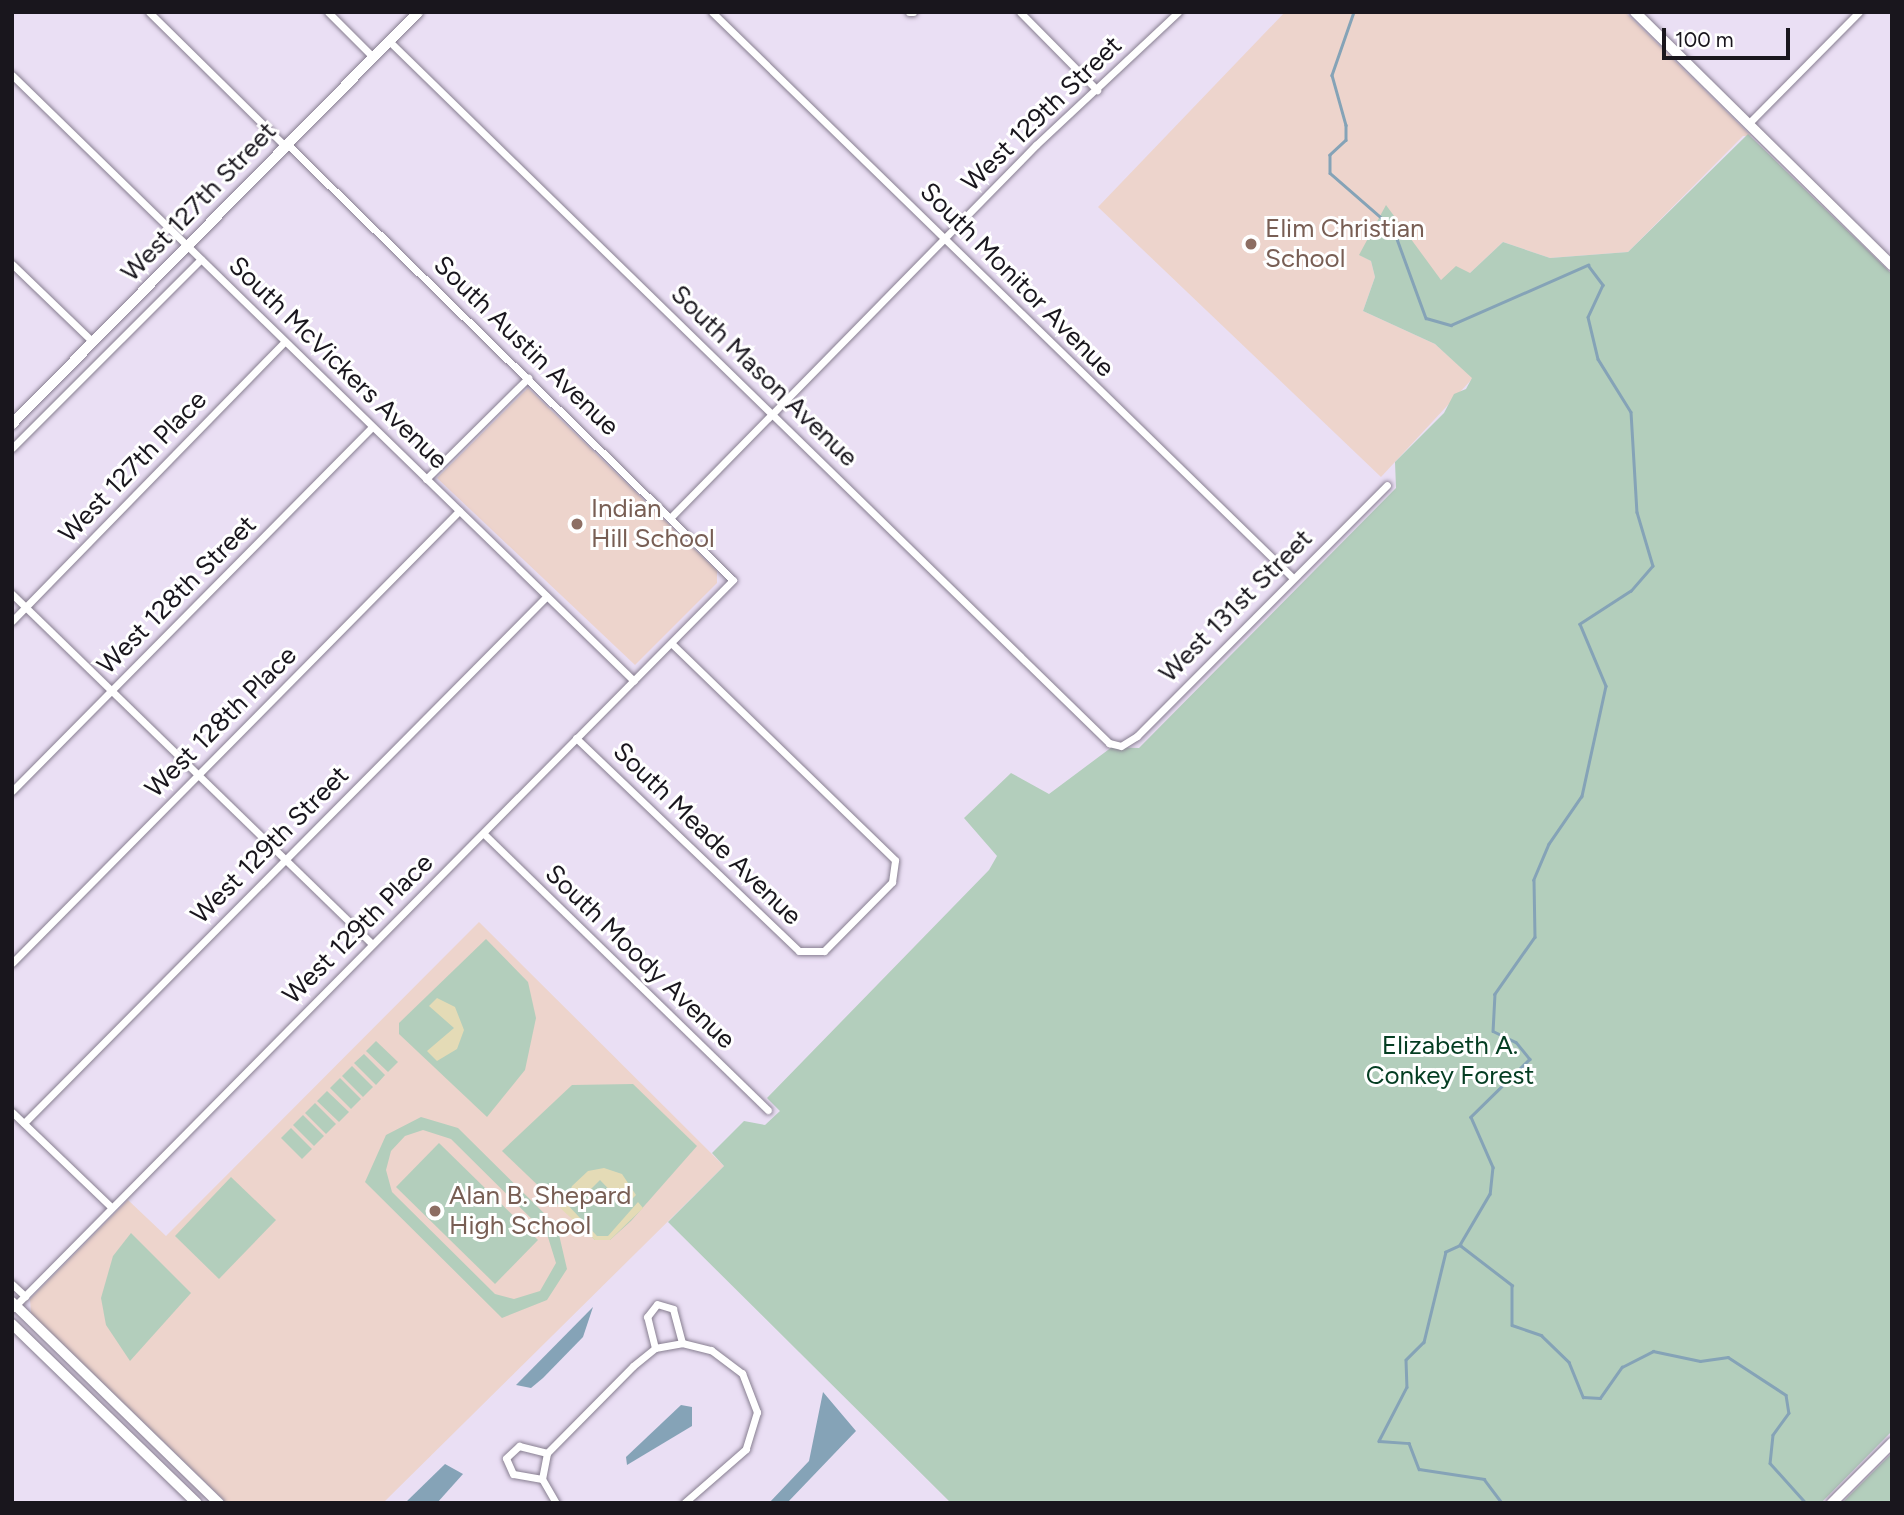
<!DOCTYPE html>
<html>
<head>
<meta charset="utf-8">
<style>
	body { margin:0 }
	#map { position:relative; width:1904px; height:1515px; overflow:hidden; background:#eadff4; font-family:Figtree,sans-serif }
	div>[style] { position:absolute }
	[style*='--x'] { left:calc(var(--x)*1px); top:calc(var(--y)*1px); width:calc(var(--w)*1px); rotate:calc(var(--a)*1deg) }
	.education>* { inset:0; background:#edd4cc }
	.green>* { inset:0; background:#b3cebc }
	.sand>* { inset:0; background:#e4dbb6 }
	.water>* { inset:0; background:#85a3b7 }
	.stream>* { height:2.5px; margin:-1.25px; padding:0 1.25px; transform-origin:1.25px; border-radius:1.25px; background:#85a3b7 }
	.roads { filter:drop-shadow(0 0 2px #887f91) drop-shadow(0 0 2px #887f91) }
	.street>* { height:7px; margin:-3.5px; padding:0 3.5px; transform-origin:3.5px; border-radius:3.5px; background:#fff }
	.secondary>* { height:10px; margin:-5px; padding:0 5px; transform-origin:5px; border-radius:5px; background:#fff }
	.dots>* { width:19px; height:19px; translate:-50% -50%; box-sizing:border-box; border:4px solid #fff; border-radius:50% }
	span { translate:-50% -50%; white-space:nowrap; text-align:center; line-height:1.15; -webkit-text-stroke:6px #fff; paint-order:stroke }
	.street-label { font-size:26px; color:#19161d }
	.education-label { font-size:26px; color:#785e54 }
	.left { translate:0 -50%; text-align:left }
	.park-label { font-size:26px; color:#043d22 }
	.frame { position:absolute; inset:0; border:14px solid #19161d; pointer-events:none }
	.scale { position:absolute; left:1662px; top:28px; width:128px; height:32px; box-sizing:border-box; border:4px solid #19161d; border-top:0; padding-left:9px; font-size:21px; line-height:24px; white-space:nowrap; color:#19161d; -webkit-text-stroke:5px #fff; paint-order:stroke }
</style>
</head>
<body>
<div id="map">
	<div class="education">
		<i style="clip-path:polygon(1285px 12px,1625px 12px,1751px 136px,1743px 136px,1628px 252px,1550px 258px,1503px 242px,1470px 273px,1441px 280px,1410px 247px,1405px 224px,1360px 255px,1371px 261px,1375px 277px,1363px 311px,1435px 344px,1473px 378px,1381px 477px,1098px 207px)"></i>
		<i style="clip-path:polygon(528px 388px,717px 571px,717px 583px,635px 665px,437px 478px)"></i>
		<i style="clip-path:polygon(479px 922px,724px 1166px,383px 1503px,227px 1503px,31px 1313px,30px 1299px,128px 1200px,166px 1236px)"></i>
	</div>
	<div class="green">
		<i style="clip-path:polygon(1748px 134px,1892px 274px,1892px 1431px,1821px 1503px,951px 1503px,668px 1222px,724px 1166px,712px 1153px,744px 1121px,765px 1125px,780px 1111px,767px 1098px,989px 870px,997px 856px,964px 818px,1011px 773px,1049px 794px,1112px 747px,1139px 748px,1396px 488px,1395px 462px,1444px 413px,1454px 394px,1466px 389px,1472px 378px,1435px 344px,1363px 311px,1375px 277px,1371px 261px,1359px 255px,1386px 205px,1441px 280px,1456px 266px,1470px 273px,1503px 242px,1550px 258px,1628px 252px)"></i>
		<i style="clip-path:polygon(486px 939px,528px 982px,536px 1018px,525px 1070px,487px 1117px,399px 1034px,399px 1023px)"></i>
		<i style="clip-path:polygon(376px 1041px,398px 1062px,388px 1072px,366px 1051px)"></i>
		<i style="clip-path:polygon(364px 1054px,385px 1075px,376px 1085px,354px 1063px)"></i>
		<i style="clip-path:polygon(352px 1066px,373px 1087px,363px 1097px,342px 1076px)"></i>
		<i style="clip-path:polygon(340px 1078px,361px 1099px,351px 1109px,330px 1088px)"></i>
		<i style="clip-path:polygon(633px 1084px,697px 1146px,631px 1221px,610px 1240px,595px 1240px,502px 1151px,572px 1085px)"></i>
		<i style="clip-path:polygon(327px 1091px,349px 1112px,339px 1122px,317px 1101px)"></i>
		<i style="clip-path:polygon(315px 1103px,336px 1124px,326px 1134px,305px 1113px)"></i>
		<i style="clip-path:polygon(303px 1115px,324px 1136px,314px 1146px,293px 1125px)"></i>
		<i style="clip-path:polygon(evenodd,421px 1117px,458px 1128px,557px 1226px,567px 1269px,547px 1300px,502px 1318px,365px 1182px,386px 1135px,421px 1117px,423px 1130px,451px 1139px,547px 1234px,556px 1263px,540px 1291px,514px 1299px,495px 1294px,392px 1192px,386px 1170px,391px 1151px,405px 1136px,423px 1130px)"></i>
		<i style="clip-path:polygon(291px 1128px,312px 1149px,302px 1159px,281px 1138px)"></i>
		<i style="clip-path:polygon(439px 1143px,538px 1240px,495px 1284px,396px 1187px)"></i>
		<i style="clip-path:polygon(231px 1177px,276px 1220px,219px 1279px,175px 1236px)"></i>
		<i style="clip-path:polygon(131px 1233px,191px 1293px,130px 1361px,106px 1325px,101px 1298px,113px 1256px)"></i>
		<i style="clip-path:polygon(1892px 1453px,1892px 1503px,1842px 1503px)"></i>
	</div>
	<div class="sand">
		<i style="clip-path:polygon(437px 998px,455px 1007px,464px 1030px,457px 1049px,437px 1061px,427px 1051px,454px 1028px,429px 1006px)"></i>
		<i style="clip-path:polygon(604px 1168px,622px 1174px,636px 1195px,625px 1206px,600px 1180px,584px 1196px,583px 1209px,569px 1194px,572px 1186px,588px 1171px)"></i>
		<i style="clip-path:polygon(564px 1201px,597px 1236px,608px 1236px,638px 1202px,643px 1208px,610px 1240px,595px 1240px,558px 1206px)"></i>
	</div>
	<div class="water">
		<i style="clip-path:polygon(593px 1307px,583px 1337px,543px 1378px,531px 1388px,516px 1385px)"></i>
		<i style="clip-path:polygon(823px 1392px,856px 1431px,787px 1503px,769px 1503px,809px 1461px)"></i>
		<i style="clip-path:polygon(681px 1405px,692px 1407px,692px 1426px,627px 1465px,626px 1457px)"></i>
		<i style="clip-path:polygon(445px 1464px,463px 1474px,437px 1503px,405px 1503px)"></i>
	</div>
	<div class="stream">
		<i style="--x:1354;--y:12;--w:67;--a:109.2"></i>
		<i style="--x:1332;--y:75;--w:52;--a:74.4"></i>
		<i style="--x:1346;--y:125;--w:15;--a:90"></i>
		<i style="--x:1346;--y:140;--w:22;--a:137"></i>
		<i style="--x:1330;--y:155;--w:18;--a:90"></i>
		<i style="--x:1330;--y:173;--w:84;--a:41.1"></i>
		<i style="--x:1393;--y:228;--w:96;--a:69.9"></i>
		<i style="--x:1426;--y:318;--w:26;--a:16"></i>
		<i style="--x:1451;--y:325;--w:150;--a:-23.7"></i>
		<i style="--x:1588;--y:265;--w:25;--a:53"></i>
		<i style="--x:1603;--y:285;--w:35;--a:115"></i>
		<i style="--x:1588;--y:317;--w:43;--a:76.6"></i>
		<i style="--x:1598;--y:359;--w:62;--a:58.1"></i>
		<i style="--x:1631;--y:412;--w:100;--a:86.6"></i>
		<i style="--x:1637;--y:512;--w:56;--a:73.5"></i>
		<i style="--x:1653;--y:566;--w:33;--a:131"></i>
		<i style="--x:1631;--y:591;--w:61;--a:147.1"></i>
		<i style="--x:1580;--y:624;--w:67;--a:67.2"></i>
		<i style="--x:1606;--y:686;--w:113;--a:102.3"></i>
		<i style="--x:1582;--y:796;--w:58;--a:124.5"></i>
		<i style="--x:1549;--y:844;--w:39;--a:113"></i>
		<i style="--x:1534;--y:880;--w:57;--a:89"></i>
		<i style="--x:1535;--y:937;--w:70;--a:125.1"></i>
		<i style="--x:1495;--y:994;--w:37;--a:93"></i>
		<i style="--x:1493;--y:1031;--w:25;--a:26"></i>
		<i style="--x:1516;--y:1042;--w:22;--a:51"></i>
		<i style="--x:1530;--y:1059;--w:83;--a:135.5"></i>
		<i style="--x:1471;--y:1117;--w:55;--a:66.3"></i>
		<i style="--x:1493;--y:1167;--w:27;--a:96"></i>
		<i style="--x:1490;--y:1194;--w:59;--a:120.5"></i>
		<i style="--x:1460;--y:1245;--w:66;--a:37.6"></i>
		<i style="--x:1512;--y:1285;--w:40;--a:90"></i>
		<i style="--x:1512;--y:1325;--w:31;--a:19"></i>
		<i style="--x:1541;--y:1335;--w:39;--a:44"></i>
		<i style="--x:1569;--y:1362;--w:38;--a:68"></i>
		<i style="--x:1583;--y:1397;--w:17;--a:3"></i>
		<i style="--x:1600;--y:1398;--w:38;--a:-55"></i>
		<i style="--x:1622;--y:1367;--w:35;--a:-27"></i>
		<i style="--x:1653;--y:1351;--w:48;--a:12"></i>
		<i style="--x:1700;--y:1361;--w:28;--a:-8"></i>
		<i style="--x:1728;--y:1357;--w:69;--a:33.2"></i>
		<i style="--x:1786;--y:1395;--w:18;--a:81"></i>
		<i style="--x:1789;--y:1413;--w:27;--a:126"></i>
		<i style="--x:1773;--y:1435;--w:28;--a:96"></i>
		<i style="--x:1770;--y:1463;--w:54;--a:48"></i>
		<i style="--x:1461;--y:1245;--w:17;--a:155"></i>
		<i style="--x:1446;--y:1252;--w:93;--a:103.7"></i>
		<i style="--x:1424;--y:1342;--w:25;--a:135"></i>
		<i style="--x:1406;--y:1360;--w:27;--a:88"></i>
		<i style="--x:1407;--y:1387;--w:61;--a:117.4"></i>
		<i style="--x:1379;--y:1441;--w:30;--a:4"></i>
		<i style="--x:1409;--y:1443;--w:28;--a:69"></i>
		<i style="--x:1419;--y:1469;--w:66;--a:8.7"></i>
		<i style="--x:1484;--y:1479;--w:30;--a:53"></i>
	</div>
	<div class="roads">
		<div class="street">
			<i style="--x:149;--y:12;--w:191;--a:44.6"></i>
			<i style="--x:328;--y:12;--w:64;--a:45"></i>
			<i style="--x:712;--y:12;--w:811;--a:44.25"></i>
			<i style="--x:909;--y:12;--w:4;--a:0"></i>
			<i style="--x:1020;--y:12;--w:110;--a:45.4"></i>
			<i style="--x:389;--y:41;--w:1006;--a:44.27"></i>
			<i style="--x:1109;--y:743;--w:12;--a:14"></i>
			<i style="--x:1121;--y:746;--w:19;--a:-32"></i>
			<i style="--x:1137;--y:736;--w:354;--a:-45.1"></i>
			<i style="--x:12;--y:75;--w:868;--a:44.25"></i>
			<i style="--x:1748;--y:124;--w:158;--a:-45.3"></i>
			<i style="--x:12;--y:264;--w:112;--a:43.9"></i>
			<i style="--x:12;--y:448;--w:267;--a:-45"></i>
			<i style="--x:426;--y:479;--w:144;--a:-44.7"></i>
			<i style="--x:672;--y:516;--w:520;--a:-45.55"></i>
			<i style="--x:1036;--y:145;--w:195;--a:-43.1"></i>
			<i style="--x:12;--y:594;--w:502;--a:44.19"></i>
			<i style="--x:12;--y:621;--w:390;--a:-45.7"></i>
			<i style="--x:576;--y:738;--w:308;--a:43.7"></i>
			<i style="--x:799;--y:951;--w:25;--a:0"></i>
			<i style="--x:824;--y:951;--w:97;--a:-45.4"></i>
			<i style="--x:892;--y:882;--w:22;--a:-82"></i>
			<i style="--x:895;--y:860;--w:310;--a:-135.9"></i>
			<i style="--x:12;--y:791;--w:512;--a:-45.32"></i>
			<i style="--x:484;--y:834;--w:396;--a:44.2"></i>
			<i style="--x:12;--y:963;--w:636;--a:-45.32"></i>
			<i style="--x:12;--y:1112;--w:137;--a:43.8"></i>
			<i style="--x:24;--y:1123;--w:742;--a:-45.22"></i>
			<i style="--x:12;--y:1284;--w:18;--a:43"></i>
			<i style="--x:13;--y:1308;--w:1024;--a:-45.32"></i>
			<i style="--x:733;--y:580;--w:624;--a:-135.65"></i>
			<i style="--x:655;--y:1348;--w:32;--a:-104"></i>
			<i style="--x:647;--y:1317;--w:16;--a:-52"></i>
			<i style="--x:657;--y:1304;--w:17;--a:17"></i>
			<i style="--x:673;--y:1309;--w:35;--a:75"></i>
			<i style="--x:542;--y:1479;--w:29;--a:-170"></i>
			<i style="--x:513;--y:1474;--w:17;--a:-114"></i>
			<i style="--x:506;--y:1458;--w:18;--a:-43"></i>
			<i style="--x:519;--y:1446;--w:29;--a:14"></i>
			<i style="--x:556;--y:1503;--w:28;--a:-120"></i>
			<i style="--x:542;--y:1479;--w:26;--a:-79"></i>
			<i style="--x:547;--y:1453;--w:122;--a:-45.3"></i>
			<i style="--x:633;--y:1366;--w:28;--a:-39"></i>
			<i style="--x:655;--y:1348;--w:27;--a:-10"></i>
			<i style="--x:682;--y:1343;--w:30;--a:14"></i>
			<i style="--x:711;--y:1350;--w:39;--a:37"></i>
			<i style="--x:742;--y:1373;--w:42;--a:69"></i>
			<i style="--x:757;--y:1412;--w:39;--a:107"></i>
			<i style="--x:746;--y:1449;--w:82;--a:138.9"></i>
		</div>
		<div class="secondary">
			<i style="--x:1635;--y:12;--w:361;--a:44.6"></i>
			<i style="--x:12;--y:424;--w:578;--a:-45.42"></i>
			<i style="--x:12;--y:1302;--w:289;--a:44.2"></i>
			<i style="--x:12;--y:1324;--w:257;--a:44.1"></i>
			<i style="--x:1832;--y:1503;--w:85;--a:-45"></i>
		</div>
	</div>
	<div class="dots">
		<i style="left:1251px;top:244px;background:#8d6e63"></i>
		<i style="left:577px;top:524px;background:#8d6e63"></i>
		<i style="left:435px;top:1211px;background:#8d6e63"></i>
	</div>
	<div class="street-label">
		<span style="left:1042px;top:114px;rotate:-44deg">West 129th Street</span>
		<span style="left:199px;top:202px;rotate:-46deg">West 127th Street</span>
		<span style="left:1017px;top:280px;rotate:45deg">South Monitor Avenue</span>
		<span style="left:526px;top:346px;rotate:44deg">South Austin Avenue</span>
		<span style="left:338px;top:363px;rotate:44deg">South McVickers Avenue</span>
		<span style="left:764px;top:376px;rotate:44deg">South Mason Avenue</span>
		<span style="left:133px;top:467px;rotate:-46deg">West 127th Place</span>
		<span style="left:177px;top:595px;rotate:-45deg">West 128th Street</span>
		<span style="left:1236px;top:606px;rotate:-45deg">West 131st Street</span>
		<span style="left:221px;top:722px;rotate:-45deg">West 128th Place</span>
		<span style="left:707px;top:834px;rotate:44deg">South Meade Avenue</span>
		<span style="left:270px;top:845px;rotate:-45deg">West 129th Street</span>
		<span style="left:358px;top:929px;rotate:-45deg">West 129th Place</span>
		<span style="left:640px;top:957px;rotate:44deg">South Moody Avenue</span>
	</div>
	<div class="education-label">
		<span class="left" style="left:1265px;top:244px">Elim Christian<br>School</span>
		<span class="left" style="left:591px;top:524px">Indian<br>Hill School</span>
		<span class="left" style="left:449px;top:1211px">Alan B. Shepard<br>High School</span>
	</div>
	<div class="park-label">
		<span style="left:1450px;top:1061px">Elizabeth A.<br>Conkey Forest</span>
	</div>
	<div class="frame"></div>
	<div class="scale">100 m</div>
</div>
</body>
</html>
